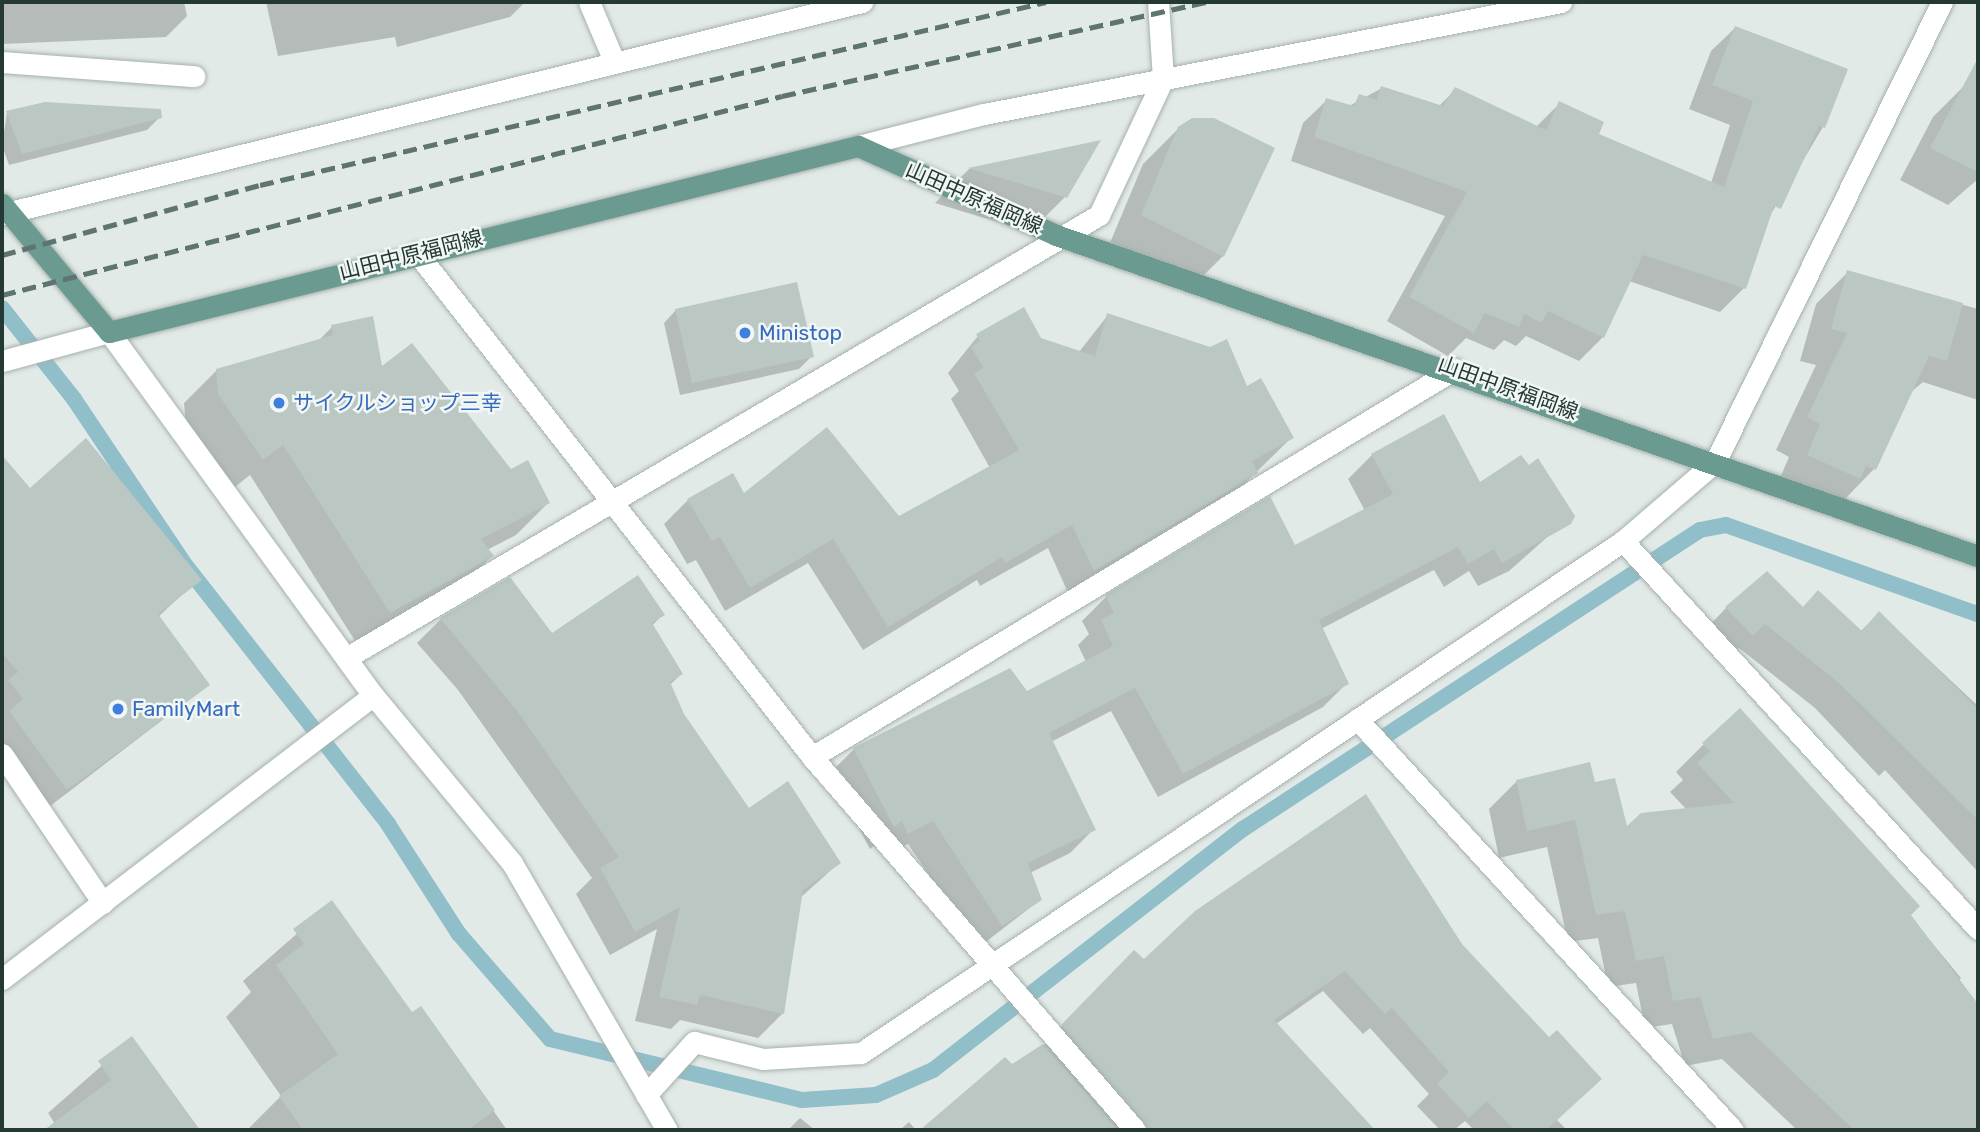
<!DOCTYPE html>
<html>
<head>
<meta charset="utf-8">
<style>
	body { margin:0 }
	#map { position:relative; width:1980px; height:1132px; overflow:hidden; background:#e2eae7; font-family:Rubik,"Noto Sans JP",sans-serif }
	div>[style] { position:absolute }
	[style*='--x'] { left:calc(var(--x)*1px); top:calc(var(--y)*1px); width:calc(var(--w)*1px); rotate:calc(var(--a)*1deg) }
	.shadow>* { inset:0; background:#0003 }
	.stream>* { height:16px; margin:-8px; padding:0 8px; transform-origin:8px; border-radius:8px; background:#90bec9 }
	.building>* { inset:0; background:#bac7c3 }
	.roads { filter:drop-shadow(0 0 2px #a5b1ae) drop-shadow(0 0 2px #a5b1ae) }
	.minor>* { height:21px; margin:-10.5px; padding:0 10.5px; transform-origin:10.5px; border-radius:10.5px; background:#fff }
	.major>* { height:21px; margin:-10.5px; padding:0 10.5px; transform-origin:10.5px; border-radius:10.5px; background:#6b9b90 }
	.rail>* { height:5px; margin-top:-2.5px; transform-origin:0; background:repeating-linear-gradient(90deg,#5e756f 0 14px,transparent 0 21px) }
	.dots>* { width:19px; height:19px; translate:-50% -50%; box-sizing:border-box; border:4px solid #f2f7f5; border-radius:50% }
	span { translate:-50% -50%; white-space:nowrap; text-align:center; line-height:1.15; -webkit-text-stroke:5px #f2f7f5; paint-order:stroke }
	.street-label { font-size:21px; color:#243934 }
	.shop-label { font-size:21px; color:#366cbe }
	.left { translate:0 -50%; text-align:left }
	.frame { position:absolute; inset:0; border:4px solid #243934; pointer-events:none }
</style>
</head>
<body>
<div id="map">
	<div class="shadow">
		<i style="clip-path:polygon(2px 2px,184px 2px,187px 16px,166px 37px,2px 44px)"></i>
		<i style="clip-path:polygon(266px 2px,525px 2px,510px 17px,397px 47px,395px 37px,278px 56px)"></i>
		<i style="clip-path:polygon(1735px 28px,1846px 70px,1823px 127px,1768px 219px,1744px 288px,1720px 312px,1629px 281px,1603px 337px,1579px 361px,1526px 336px,1516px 346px,1504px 340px,1494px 350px,1466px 338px,1448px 356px,1387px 321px,1445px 216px,1291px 161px,1303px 123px,1327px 100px,1349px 106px,1382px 88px,1438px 107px,1456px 89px,1536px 127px,1560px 103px,1597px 134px,1711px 183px,1730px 125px,1689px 109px,1711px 51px)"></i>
		<i style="clip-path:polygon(1965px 85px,1978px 91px,1978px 179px,1948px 205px,1900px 180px,1933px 117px)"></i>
		<i style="clip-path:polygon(7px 113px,160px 117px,147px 130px,9px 165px,2px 145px)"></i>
		<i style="clip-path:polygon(1179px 128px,1223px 256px,1188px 291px,1107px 250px,1143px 164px)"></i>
		<i style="clip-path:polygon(1098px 142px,1065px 197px,1030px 232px,935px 203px,969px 169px)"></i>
		<i style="clip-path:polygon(1848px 272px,1978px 309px,1978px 400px,1923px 382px,1911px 392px,1874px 469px,1842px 502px,1776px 487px,1789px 457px,1776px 450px,1816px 365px,1800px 361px,1816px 304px)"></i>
		<i style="clip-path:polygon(676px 310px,812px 356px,799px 369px,680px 395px,664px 323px)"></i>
		<i style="clip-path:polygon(1108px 315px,1246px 389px,1292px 437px,1231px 497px,1069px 595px,1048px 548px,980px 586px,977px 580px,863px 650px,808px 563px,725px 611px,696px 560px,687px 564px,664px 524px,688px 500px,744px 496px,899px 518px,990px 468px,951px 399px,959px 391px,948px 373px,978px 336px,1040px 339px,1079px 352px)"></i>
		<i style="clip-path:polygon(332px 327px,548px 503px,516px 535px,487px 550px,492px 556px,459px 588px,357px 644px,250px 475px,230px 491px,186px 427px,184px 403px,217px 370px,317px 342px)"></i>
		<i style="clip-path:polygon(1372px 455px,1572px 515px,1509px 571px,1478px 586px,1469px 571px,1444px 587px,1434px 570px,1321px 629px,1347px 683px,1323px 707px,1158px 797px,1111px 711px,1051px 742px,1094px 829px,1070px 853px,1030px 873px,1040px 900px,978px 948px,908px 844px,884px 856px,877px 844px,870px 849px,830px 773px,854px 749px,1026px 693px,1086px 662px,1078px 645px,1089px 634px,1082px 621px,1106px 597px,1294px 547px,1365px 511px,1348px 479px)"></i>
		<i style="clip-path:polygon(2px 457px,30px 491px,199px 579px,158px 617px,208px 685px,45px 810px,2px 750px)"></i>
		<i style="clip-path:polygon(1726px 608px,1802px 608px,1860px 632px,1879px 613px,1978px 706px,1978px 872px,1885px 770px,1879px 776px,1815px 708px,1739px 648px,1727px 659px,1702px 633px)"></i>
		<i style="clip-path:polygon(662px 615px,652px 626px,681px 674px,670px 685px,683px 715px,748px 810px,839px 863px,800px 898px,782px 1014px,758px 1038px,680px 1020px,671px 1029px,635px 1021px,657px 929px,610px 955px,576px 894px,592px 878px,458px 690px,417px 643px,441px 619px,551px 636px)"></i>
		<i style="clip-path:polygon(1704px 744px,1909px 915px,1961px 978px,1957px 983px,1978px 1006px,1978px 1130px,1797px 1130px,1722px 1059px,1685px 1066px,1672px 1024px,1645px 1028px,1636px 983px,1608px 987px,1598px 938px,1568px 942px,1547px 847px,1499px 858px,1489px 809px,1517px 781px,1594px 784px,1626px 830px,1687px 810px,1670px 792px,1683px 780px,1676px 772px)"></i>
		<i style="clip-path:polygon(332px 903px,411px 1014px,421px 1008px,507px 1130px,247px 1130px,281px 1096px,226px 1017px,251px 992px,243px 981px)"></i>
		<i style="clip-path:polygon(1461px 945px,1549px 1040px,1600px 1079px,1557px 1120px,1567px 1130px,1474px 1130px,1465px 1121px,1454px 1130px,1440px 1130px,1417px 1106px,1429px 1094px,1370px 1028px,1363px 1034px,1323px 991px,1276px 1024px,1369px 1130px,1188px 1130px,1180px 1123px,1167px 1130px,1151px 1112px,1132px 1130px,923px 1130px,1005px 1059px,1012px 1066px,1042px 1047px,1113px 973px,1143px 962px)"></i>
		<i style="clip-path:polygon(132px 1039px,198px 1130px,47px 1130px,55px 1124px,48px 1113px)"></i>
		<i style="clip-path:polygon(800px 1118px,815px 1130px,788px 1130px)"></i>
		<i style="clip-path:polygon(909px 1122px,916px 1130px,900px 1130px)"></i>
	</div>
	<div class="stream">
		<i style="--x:2;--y:308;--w:116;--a:51.6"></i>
		<i style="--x:74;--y:399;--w:201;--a:56.2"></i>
		<i style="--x:186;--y:566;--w:328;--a:51.9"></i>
		<i style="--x:388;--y:824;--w:131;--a:57.2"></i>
		<i style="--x:459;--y:934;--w:139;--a:49.1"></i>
		<i style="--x:550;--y:1039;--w:259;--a:13.6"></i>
		<i style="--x:802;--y:1100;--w:74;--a:-3.9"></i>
		<i style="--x:876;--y:1095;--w:62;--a:-23.7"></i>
		<i style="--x:933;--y:1070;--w:393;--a:-37.9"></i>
		<i style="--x:1243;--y:829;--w:546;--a:-33.2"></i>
		<i style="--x:1700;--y:530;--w:26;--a:-11"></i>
		<i style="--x:1726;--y:525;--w:267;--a:19.5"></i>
	</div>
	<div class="building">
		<i style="clip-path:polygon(1735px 26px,1848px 69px,1825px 128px,1819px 126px,1781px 209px,1774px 206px,1746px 289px,1643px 255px,1604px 338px,1548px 311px,1542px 323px,1524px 314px,1519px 327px,1485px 313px,1474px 333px,1409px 297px,1467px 192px,1314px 137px,1326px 98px,1354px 106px,1359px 94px,1377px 100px,1381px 86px,1443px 106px,1455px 87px,1546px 130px,1559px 101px,1604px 122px,1599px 134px,1724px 187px,1753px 101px,1712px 85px)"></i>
		<i style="clip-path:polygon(1978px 58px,1978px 172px,1930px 148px)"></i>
		<i style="clip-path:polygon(45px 102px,161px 109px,162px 118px,22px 154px,6px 111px)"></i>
		<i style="clip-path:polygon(1192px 118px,1214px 118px,1275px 148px,1224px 257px,1141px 215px,1178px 127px)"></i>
		<i style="clip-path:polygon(1101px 140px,1067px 198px,968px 168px)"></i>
		<i style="clip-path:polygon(1847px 270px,1963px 303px,1947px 361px,1929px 356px,1876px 470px,1866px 466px,1860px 479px,1807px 455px,1820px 424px,1807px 417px,1847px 333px,1831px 329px)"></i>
		<i style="clip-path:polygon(797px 282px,814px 357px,692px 383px,675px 309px)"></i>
		<i style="clip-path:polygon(1024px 307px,1041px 338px,1095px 356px,1107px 313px,1210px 347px,1227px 339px,1247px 386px,1261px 378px,1294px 438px,1252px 461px,1258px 473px,1094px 571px,1072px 525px,1005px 563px,1002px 557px,888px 627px,833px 539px,750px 588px,720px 537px,712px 541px,687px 499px,733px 473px,744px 493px,827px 427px,899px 516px,1019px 450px,974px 373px,984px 368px,971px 347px,980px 341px,976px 334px)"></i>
		<i style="clip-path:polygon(373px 316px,382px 366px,412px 343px,511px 469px,528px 460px,550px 503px,481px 539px,494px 556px,390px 613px,283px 445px,263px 460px,218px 394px,216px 369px,333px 335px,331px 325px)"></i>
		<i style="clip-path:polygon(1444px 414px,1480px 482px,1521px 455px,1529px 465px,1538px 458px,1575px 516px,1571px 524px,1502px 563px,1494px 549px,1468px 564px,1458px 547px,1319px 620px,1349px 684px,1183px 774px,1135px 688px,1049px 733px,1096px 830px,1028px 863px,1042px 900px,1002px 926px,933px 821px,908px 834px,902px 821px,894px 827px,853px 748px,1010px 668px,1027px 691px,1113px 646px,1101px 620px,1114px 613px,1105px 595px,1270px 496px,1295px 545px,1393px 494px,1371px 454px)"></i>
		<i style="clip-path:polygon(86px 438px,202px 580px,158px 614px,210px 685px,67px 790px,9px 711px,23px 699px,8px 680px,18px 672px,2px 653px,2px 455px,30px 488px)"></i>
		<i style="clip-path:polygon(1767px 571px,1803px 607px,1818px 590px,1862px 631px,1879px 611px,1978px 709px,1978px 820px,1839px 683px,1765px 624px,1753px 636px,1725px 607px)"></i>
		<i style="clip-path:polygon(638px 575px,665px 615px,652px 623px,683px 674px,670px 682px,684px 714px,749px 808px,788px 781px,841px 863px,803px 890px,784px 1014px,700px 995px,697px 1005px,659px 997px,680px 907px,635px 932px,600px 868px,619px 857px,518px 712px,440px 618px,510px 577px,552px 633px)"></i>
		<i style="clip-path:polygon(1740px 708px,1920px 906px,1911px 915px,1978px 1004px,1978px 1130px,1854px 1130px,1751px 1032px,1713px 1039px,1700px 997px,1673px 1001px,1664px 956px,1636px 961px,1625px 911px,1596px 915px,1575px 820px,1527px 831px,1516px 780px,1590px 762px,1595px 782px,1615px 778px,1627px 826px,1641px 813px,1734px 803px,1697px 763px,1710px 751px,1702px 743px)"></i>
		<i style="clip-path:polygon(1366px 794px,1462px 944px,1549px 1037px,1557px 1030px,1602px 1079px,1546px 1130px,1514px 1130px,1487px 1101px,1469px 1118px,1437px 1084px,1449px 1072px,1392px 1008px,1385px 1014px,1345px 971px,1274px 1020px,1375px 1130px,1148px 1130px,1061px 1025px,1134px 950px,1144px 959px,1195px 911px)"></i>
		<i style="clip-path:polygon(332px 900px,412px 1012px,421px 1006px,495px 1110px,468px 1130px,303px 1130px,279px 1096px,338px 1054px,276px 965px,304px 944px,293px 929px)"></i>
		<i style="clip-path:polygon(132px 1036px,200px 1130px,44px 1130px,111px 1080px,98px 1061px)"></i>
		<i style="clip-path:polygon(1043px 1044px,1118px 1130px,920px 1130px,1005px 1057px,1012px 1064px)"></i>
	</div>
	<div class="roads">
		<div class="minor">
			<i style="--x:589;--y:2;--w:64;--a:67"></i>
			<i style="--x:2;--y:62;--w:193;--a:4.2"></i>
			<i style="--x:858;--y:146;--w:130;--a:-14.3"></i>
			<i style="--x:984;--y:114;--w:588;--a:-10.98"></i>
			<i style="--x:2;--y:214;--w:886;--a:-13.85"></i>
			<i style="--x:417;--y:253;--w:640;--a:51.91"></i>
			<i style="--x:812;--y:757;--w:493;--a:49.1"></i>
			<i style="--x:2;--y:361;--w:111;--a:-15.2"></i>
			<i style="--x:109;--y:332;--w:449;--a:54"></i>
			<i style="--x:373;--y:695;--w:218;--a:50.4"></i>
			<i style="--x:512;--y:863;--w:309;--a:59.9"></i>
			<i style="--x:1623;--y:541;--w:526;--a:47.54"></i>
			<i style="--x:346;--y:658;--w:874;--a:-30.47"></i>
			<i style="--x:1099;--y:215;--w:150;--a:-64.8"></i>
			<i style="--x:1163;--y:79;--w:77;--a:-93.7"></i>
			<i style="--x:1357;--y:719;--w:557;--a:47.55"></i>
			<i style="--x:2;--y:754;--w:180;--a:55.9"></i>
			<i style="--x:812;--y:757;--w:751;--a:-31.11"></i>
			<i style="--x:2;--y:979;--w:467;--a:-37.4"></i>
			<i style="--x:646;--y:1095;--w:72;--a:-47.8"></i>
			<i style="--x:694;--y:1042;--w:71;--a:13.8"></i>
			<i style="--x:763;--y:1059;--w:98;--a:-3.5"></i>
			<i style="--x:861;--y:1053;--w:918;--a:-33.9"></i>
			<i style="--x:1623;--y:541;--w:121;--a:-40.7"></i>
			<i style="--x:1715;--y:462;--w:513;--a:-63.73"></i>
		</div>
		<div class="major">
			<i style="--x:2;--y:204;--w:167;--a:50.1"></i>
			<i style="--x:109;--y:332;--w:772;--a:-13.95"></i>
			<i style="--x:858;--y:146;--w:217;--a:24.2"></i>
			<i style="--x:1056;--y:235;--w:976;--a:19.2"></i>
		</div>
	</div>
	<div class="rail">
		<i style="--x:2;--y:255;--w:267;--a:-15.2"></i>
		<i style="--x:260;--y:185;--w:807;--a:-13.11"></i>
		<i style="--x:2;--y:295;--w:805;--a:-14.31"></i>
		<i style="--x:782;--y:96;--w:434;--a:-12.5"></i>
	</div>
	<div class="dots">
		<i style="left:745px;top:333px;background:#3f7fe0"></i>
		<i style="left:279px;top:403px;background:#3f7fe0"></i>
		<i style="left:118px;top:709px;background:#3f7fe0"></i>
	</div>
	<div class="street-label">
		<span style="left:974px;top:198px;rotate:24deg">山田中原福岡線</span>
		<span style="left:411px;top:255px;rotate:-14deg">山田中原福岡線</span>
		<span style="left:1508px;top:388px;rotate:20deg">山田中原福岡線</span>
	</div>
	<div class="shop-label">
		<span class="left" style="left:759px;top:333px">Ministop</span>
		<span class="left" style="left:293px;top:403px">サイクルショップ三幸</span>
		<span class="left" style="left:132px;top:709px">FamilyMart</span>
	</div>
	<div class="frame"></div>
</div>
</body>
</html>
